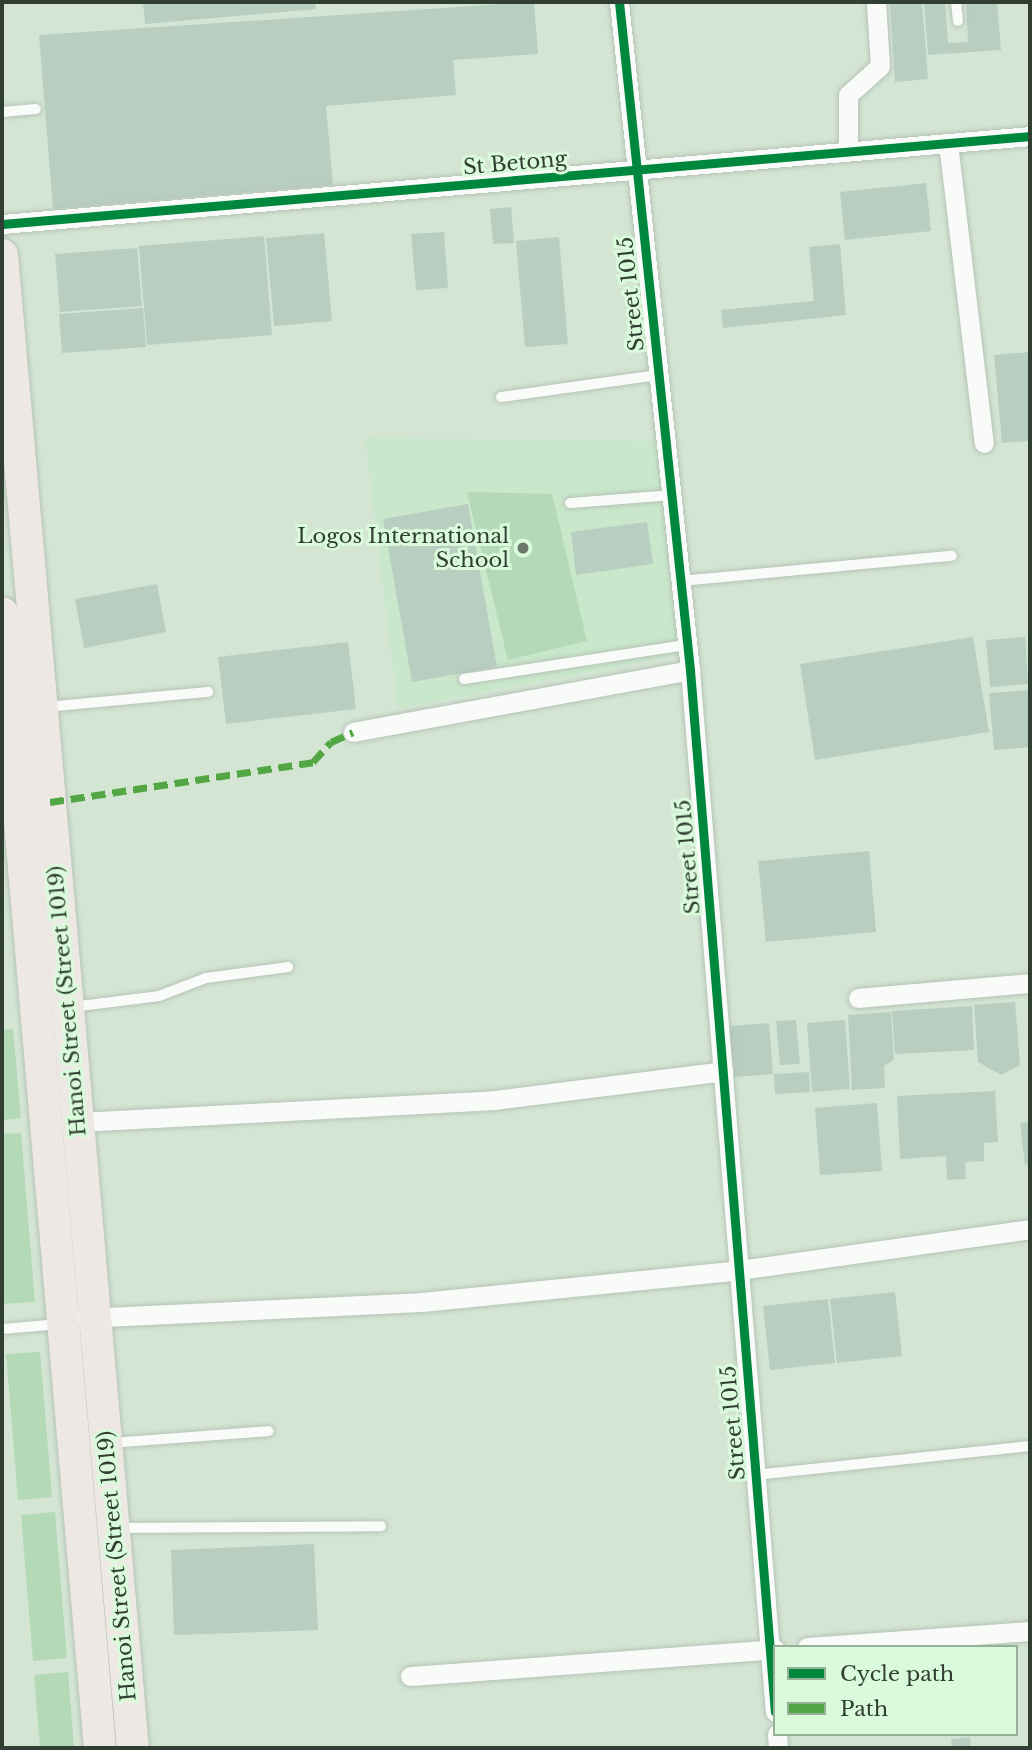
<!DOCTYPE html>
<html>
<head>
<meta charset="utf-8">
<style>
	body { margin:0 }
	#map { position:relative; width:1032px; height:1750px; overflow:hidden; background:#d4e5d4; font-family:"Libre Baskerville",serif }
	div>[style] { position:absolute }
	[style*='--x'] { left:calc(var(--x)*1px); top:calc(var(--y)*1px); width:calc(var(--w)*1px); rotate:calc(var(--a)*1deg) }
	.built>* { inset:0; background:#c9e7cb }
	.green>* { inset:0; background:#b4d9b7 }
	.building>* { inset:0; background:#b8cec1 }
	.roads { filter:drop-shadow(0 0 2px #b5c3b6) drop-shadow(0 0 2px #b5c3b6) }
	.service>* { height:10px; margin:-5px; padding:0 5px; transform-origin:5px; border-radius:5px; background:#f9fbf9 }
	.minor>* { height:19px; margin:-9.5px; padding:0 9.5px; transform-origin:9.5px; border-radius:9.5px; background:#f9fbf9 }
	.primary>* { height:32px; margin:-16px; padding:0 16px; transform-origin:16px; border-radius:16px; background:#eee8e4 }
	.quiet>* { height:7px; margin-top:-3.5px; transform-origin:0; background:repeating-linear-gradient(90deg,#52a744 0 14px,transparent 0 21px) }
	.cycleway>* { height:9px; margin:-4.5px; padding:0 4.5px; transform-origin:4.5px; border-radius:4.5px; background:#00873e }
	.dots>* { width:19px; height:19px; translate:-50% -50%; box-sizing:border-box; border:4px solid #d9fbdb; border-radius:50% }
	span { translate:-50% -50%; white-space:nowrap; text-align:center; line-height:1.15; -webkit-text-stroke:6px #d9fbdb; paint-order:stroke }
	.street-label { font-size:21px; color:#313f32 }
	.poi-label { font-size:21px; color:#313f32 }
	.right { translate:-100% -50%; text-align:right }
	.frame { position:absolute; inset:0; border:4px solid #313f32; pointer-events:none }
	.legend { position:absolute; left:773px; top:1645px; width:245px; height:91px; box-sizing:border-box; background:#d9fbdb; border:2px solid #96b097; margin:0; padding:9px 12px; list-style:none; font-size:21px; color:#313f32 }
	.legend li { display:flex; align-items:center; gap:14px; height:35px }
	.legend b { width:35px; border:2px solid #96b097 }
</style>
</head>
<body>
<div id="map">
	<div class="built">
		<i style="clip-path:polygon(365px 438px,657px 441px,680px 655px,398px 708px)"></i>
	</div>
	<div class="green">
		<i style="clip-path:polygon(467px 492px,552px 494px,587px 641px,508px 660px)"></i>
		<i style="clip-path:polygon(13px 1029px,21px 1118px,2px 1120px,2px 1030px)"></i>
		<i style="clip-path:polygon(21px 1133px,35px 1302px,2px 1304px,2px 1134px)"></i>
		<i style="clip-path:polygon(40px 1352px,52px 1497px,18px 1500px,6px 1354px)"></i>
		<i style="clip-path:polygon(55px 1512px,67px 1658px,33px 1661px,21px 1515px)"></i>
		<i style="clip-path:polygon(68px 1672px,74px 1748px,40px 1748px,34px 1675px)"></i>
	</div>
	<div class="building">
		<i style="clip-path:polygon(143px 2px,315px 2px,316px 9px,145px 24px)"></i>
		<i style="clip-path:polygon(534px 2px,538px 54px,453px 60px,456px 95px,326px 106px,333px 185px,53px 209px,39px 35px)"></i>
		<i style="clip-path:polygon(890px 2px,922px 2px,928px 79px,895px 82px)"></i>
		<i style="clip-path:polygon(924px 2px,945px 2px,948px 43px,968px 42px,966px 2px,997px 2px,1001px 50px,928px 55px)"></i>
		<i style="clip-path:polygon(926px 183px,931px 231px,845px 240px,840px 192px)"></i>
		<i style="clip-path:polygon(511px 207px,514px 243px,493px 244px,490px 209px)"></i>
		<i style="clip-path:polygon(444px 232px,448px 288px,416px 290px,411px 234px)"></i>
		<i style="clip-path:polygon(324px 233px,332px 321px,274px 326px,266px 238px)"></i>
		<i style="clip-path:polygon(264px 236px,272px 335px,147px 345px,139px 246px)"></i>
		<i style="clip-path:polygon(559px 237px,568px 344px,525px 347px,516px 241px)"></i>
		<i style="clip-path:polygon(840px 244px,846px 315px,723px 328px,721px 310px,814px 301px,809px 247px)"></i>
		<i style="clip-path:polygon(137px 248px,142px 306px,60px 312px,55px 254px)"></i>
		<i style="clip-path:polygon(143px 308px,146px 347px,62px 353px,59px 314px)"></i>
		<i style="clip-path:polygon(1030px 352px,1030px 441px,1002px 443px,994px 355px)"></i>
		<i style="clip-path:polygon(468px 504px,497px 667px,412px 682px,383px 519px)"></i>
		<i style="clip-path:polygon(647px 522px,653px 564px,576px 575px,571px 532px)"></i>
		<i style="clip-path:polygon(157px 584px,166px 632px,84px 648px,75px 599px)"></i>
		<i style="clip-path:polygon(973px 637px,989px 732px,815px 760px,800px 664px)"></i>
		<i style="clip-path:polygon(1025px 637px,1028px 684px,990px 687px,986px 640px)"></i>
		<i style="clip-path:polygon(348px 642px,356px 709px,226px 724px,218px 657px)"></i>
		<i style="clip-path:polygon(1030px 690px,1030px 747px,994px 750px,989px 693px)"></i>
		<i style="clip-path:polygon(869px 851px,876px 932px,766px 942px,758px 861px)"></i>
		<i style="clip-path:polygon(1015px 1002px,1020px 1065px,1001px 1075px,978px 1062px,974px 1005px)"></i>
		<i style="clip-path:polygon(972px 1006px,974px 1050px,895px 1054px,892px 1011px)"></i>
		<i style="clip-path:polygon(891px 1012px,894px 1060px,884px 1066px,885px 1088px,852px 1090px,848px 1015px)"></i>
		<i style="clip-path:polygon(796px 1020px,800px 1064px,780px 1065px,776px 1021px)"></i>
		<i style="clip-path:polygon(845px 1020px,850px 1089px,812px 1092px,807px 1023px)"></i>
		<i style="clip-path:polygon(769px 1023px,773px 1074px,732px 1077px,729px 1026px)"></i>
		<i style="clip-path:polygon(809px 1072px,810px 1092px,775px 1094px,774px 1074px)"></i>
		<i style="clip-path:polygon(995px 1091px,998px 1142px,984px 1143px,984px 1161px,965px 1162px,966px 1179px,947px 1180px,946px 1156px,900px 1159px,897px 1096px)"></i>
		<i style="clip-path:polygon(877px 1103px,882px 1171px,820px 1175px,815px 1108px)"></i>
		<i style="clip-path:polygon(1030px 1122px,1030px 1164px,1025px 1165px,1020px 1123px)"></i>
		<i style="clip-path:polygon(895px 1292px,902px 1356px,837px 1363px,830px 1299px)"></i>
		<i style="clip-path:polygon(828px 1299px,835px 1363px,770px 1370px,763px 1306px)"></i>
		<i style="clip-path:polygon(314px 1544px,318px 1630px,174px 1635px,171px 1550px)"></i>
		<i style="clip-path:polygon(970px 1737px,971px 1748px,952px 1748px,951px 1739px)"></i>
	</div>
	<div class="roads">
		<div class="service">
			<i style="--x:956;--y:2;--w:19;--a:84"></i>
			<i style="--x:2;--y:112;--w:34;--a:-5"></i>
			<i style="--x:501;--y:397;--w:159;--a:-8"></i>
			<i style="--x:570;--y:503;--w:101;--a:-4.5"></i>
			<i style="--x:680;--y:581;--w:273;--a:-5.3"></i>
			<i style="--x:464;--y:679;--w:226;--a:-8.7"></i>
			<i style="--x:45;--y:707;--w:164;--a:-5.3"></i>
			<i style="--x:72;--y:1007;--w:88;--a:-7.2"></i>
			<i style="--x:159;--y:996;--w:50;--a:-21"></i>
			<i style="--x:206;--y:978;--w:83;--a:-7.6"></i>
			<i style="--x:2;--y:1329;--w:58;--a:-4.9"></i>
			<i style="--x:110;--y:1443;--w:159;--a:-4.3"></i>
			<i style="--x:755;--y:1475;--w:277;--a:-6"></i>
			<i style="--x:119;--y:1528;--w:262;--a:-0.4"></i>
		</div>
		<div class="minor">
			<i style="--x:619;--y:2;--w:672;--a:83.93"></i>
			<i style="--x:690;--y:670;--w:1045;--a:85.34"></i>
			<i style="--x:948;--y:143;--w:302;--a:83.2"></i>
			<i style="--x:848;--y:152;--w:57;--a:-90"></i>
			<i style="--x:848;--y:95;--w:43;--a:-42.2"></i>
			<i style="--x:880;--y:66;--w:64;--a:-93.6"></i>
			<i style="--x:2;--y:224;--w:1032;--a:-4.89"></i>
			<i style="--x:353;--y:732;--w:343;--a:-10.4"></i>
			<i style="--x:858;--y:998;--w:173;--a:-5"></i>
			<i style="--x:78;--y:1122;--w:418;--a:-3"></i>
			<i style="--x:495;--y:1100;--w:230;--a:-7.2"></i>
			<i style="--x:84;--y:1318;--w:337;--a:-2.7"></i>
			<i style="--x:421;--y:1302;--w:320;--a:-5.7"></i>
			<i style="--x:739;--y:1270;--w:294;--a:-8"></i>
			<i style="--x:807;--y:1647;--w:224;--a:-4.1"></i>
			<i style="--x:410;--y:1676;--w:366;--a:-4.2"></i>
			<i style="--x:777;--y:1734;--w:14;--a:86"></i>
		</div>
		<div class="primary">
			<i style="--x:2;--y:255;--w:1499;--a:84.99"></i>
			<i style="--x:2;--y:613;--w:1139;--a:85.07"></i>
		</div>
	</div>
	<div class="quiet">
		<i style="--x:50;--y:802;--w:266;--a:-8.6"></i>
		<i style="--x:313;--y:762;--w:27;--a:-48"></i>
		<i style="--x:331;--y:742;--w:24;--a:-24"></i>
	</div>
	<div class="cycleway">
		<i style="--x:619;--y:2;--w:672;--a:83.93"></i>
		<i style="--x:690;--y:670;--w:1045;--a:85.34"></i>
		<i style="--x:2;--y:224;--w:1032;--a:-4.89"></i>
	</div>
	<div class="dots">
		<i style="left:523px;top:548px;background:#6a796b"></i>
	</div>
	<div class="street-label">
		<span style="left:515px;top:163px;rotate:-5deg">St Betong</span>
		<span style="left:631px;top:294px;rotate:-96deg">Street 1015</span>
		<span style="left:688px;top:857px;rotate:-95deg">Street 1015</span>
		<span style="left:67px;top:1001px;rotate:-95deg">Hanoi Street (Street 1019)</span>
		<span style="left:733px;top:1423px;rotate:-95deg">Street 1015</span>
		<span style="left:117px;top:1566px;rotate:-95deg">Hanoi Street (Street 1019)</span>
	</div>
	<div class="poi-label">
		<span class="right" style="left:509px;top:548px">Logos International<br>School</span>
	</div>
	<div class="frame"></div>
	<ul class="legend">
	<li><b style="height:9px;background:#00873e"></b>Cycle path</li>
	<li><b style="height:9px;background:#52a744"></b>Path</li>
	</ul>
</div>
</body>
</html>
